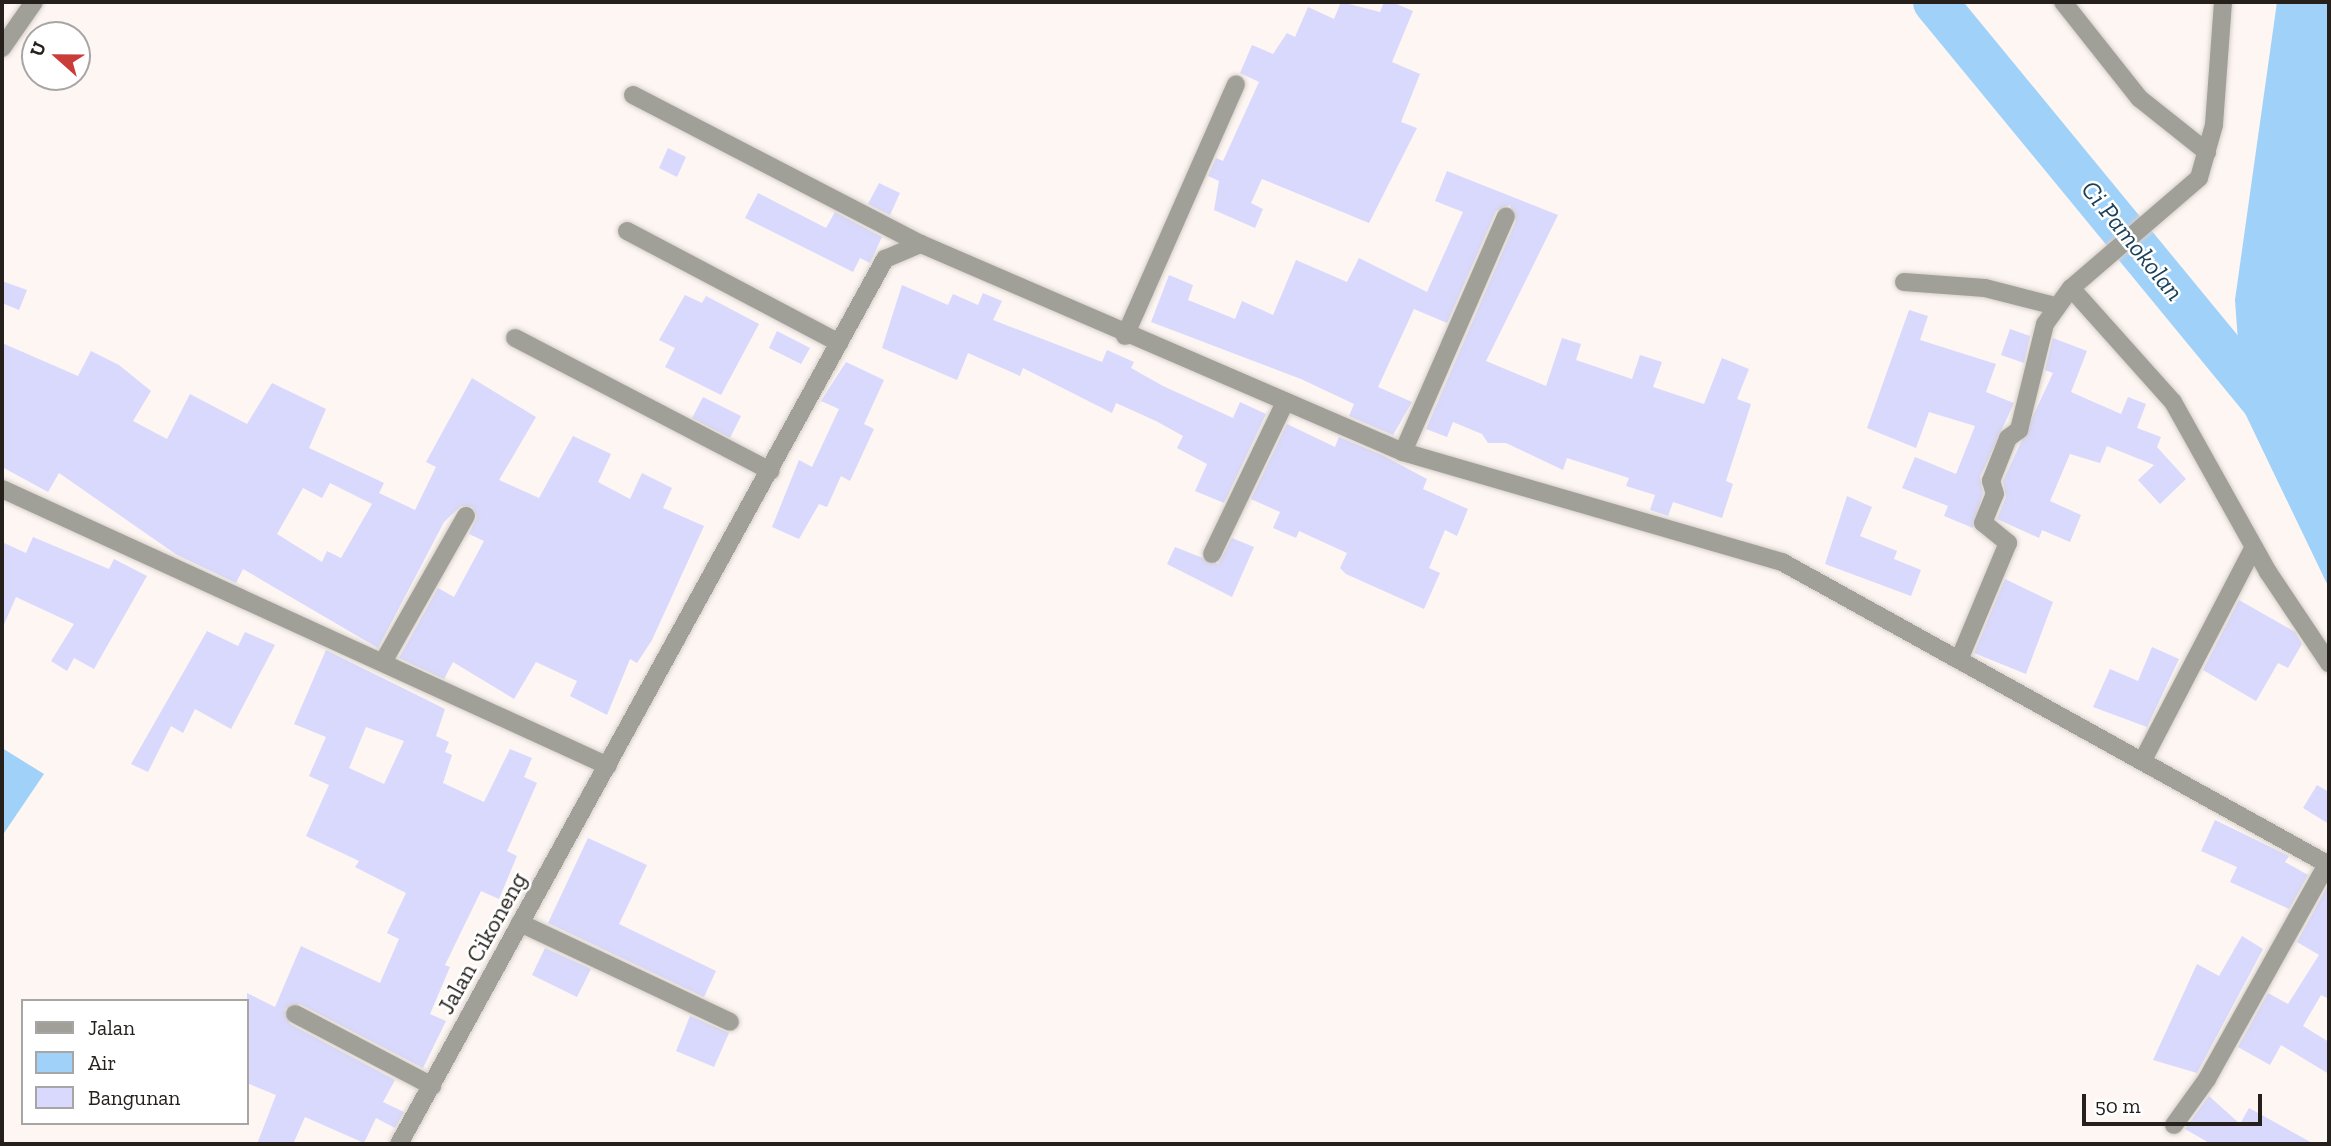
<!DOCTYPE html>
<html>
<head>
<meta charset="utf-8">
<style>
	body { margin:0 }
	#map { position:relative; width:2331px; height:1146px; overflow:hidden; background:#fdf6f2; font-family:"Zilla Slab",serif }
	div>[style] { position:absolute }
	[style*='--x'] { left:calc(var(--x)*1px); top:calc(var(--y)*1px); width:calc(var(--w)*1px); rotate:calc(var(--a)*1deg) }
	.water>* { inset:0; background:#a0d1f8 }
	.river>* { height:44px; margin:-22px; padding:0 22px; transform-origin:22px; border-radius:22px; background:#a0d1f8 }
	.building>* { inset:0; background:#d9d9fd }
	.roads { filter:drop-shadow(0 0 2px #d6cfcb) drop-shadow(0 0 2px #d6cfcb) }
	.minor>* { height:18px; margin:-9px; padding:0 9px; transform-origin:9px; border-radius:9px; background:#a1a098 }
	span { translate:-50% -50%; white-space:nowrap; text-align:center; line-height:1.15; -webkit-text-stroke:5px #fff; paint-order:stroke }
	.street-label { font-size:24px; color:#26201c }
	.water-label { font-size:26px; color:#1b405a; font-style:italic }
	.frame { position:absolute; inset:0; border:4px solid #26201c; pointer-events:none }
	.legend { position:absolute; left:21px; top:999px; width:228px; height:126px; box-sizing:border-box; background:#fff; border:2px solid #a8a6a4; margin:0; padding:9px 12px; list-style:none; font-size:21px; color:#26201c }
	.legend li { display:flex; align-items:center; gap:14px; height:35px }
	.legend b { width:35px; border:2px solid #a8a6a4 }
	.north { position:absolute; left:21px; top:21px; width:70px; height:70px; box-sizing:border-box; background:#fff; border:2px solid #a8a6a4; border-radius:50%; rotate:291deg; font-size:19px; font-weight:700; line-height:28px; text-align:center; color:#26201c }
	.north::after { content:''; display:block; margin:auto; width:24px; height:32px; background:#ca3c3a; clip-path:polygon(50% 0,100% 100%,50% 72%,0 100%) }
	.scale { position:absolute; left:2082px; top:1094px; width:180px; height:32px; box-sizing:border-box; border:4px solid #26201c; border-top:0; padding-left:9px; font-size:21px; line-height:24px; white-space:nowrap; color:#26201c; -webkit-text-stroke:5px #fff; paint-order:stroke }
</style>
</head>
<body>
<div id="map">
	<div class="water">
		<i style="clip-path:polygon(2277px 2px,2329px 2px,2329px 588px,2243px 409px,2235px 300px)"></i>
		<i style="clip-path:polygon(2px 748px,44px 774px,2px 836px)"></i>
	</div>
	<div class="river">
		<i style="--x:1935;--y:2;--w:620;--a:50.56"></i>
	</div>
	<div class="building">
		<i style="clip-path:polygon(1341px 2px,1380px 12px,1384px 2px,1392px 2px,1413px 11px,1392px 62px,1420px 74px,1401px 122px,1417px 128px,1369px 223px,1262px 179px,1251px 203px,1263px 209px,1255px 228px,1214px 210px,1219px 181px,1208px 176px,1216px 158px,1223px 161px,1259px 82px,1240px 73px,1252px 45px,1273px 54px,1287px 33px,1295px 37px,1308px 7px,1334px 19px)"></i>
		<i style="clip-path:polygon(668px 148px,686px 157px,677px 177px,659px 168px)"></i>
		<i style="clip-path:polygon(1447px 171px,1558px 215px,1486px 361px,1546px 386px,1562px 338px,1581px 344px,1576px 360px,1632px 379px,1640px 355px,1662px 362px,1653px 387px,1704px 404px,1722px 358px,1749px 369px,1737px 399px,1751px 404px,1726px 481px,1733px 484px,1722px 518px,1673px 502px,1668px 516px,1650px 510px,1655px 495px,1626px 486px,1629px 478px,1567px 458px,1563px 470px,1506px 443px,1488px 443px,1482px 434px,1453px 422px,1447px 437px,1426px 429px,1516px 221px,1510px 205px,1496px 211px,1447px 323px,1414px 309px,1378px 387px,1412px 402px,1393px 435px,1349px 416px,1354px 404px,1301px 379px,1151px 322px,1169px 275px,1193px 285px,1188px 300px,1235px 319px,1242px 301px,1273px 315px,1296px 260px,1347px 282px,1359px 258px,1427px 292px,1463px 212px,1435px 201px)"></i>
		<i style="clip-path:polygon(879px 183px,900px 193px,890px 215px,868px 204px)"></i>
		<i style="clip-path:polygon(758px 193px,826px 228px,835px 212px,882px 237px,870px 263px,860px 258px,853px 272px,745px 218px)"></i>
		<i style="clip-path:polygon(2px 281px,27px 290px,19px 310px,2px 303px)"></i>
		<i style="clip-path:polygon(902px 285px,948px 305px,953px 294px,978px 305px,983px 293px,1002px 301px,993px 320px,1102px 362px,1107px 350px,1134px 362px,1131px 368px,1163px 386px,1233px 418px,1240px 402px,1266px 414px,1224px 503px,1195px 491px,1207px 464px,1177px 448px,1183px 436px,1156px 421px,1116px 403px,1112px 413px,1023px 368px,1020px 376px,968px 353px,957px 380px,882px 348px)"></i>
		<i style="clip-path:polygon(685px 295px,702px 303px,706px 296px,759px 324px,721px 395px,665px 367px,675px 348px,659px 340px)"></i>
		<i style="clip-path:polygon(1909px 310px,1928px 316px,1920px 340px,1996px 364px,1986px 392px,2014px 403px,1980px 477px,1983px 493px,1973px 528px,1944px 516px,1948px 506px,1902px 488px,1915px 457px,1956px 474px,1975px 426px,1929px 412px,1916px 448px,1867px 428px)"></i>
		<i style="clip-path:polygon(2010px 329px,2030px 336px,2024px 363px,2001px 355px)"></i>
		<i style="clip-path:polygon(777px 331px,810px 348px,801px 364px,769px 348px)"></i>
		<i style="clip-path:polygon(2053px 338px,2087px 351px,2071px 392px,2121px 414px,2128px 397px,2146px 404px,2137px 428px,2161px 437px,2157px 447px,2186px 479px,2160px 504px,2138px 480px,2154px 465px,2107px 446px,2100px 463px,2070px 454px,2050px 501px,2081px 515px,2070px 542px,2042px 530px,2039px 538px,1997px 519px,2006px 497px,2003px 481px,2053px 373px,2045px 370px)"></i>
		<i style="clip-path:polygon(evenodd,2px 343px,78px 376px,91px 351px,119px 365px,151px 391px,133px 421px,167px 439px,190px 394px,247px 424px,272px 383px,326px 409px,309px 448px,384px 483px,379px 493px,415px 510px,436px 467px,426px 462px,472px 378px,536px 417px,499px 480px,539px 498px,573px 436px,611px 454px,598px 482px,630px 499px,642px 473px,672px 488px,663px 508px,704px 526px,652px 640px,637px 663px,630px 659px,607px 715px,570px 696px,577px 681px,536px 662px,514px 699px,453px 662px,444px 679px,399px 658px,438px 588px,454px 597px,484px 541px,469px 534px,477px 517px,472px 507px,461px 506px,444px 522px,378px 648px,243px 569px,236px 583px,177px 555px,59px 473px,48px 492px,2px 467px,2px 343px,330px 483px,372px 504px,341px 558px,327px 551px,322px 562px,277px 534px,303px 488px,322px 498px,330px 483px)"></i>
		<i style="clip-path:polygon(846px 362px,884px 380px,864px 424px,874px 429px,850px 481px,841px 476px,827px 507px,819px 504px,799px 539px,772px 527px,799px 460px,812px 467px,839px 409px,821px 401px)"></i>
		<i style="clip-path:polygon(703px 397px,741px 416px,730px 438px,692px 418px)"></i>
		<i style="clip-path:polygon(1287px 424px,1335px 447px,1339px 437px,1384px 456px,1427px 479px,1423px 489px,1468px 509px,1457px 536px,1445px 530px,1429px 568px,1440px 573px,1424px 609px,1346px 574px,1340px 568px,1347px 553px,1299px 531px,1296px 538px,1273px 528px,1280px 512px,1251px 499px)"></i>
		<i style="clip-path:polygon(1847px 496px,1872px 507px,1860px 536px,1897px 551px,1894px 559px,1921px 570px,1911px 596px,1825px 564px)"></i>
		<i style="clip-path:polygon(33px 537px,109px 569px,114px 559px,147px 576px,94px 669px,74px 658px,67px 671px,51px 661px,74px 624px,16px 597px,2px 629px,2px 542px,26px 553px)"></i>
		<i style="clip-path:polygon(1232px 538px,1254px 547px,1232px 597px,1167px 564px,1175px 547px,1218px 564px)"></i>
		<i style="clip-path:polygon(2005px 579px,2053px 602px,2026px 674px,1974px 653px)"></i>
		<i style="clip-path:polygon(2239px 600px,2295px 632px,2302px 644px,2288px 668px,2278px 663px,2256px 701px,2203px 670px)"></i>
		<i style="clip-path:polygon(207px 631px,238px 646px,245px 632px,275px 645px,231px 729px,195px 709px,183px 733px,171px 726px,148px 772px,131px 764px)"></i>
		<i style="clip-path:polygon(2152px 647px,2179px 659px,2147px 727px,2093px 707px,2110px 669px,2138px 681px)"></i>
		<i style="clip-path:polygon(evenodd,326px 650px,445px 709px,436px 736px,449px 742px,445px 752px,452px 755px,443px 783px,484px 802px,510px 749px,532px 758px,524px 777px,537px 783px,507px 851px,517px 856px,499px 899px,481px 891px,445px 965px,450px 967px,430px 1014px,446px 1021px,423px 1068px,300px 1004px,285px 1009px,290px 1024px,395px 1080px,383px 1102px,404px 1112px,395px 1128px,376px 1118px,364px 1143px,305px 1117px,293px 1144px,257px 1144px,276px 1095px,247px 1083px,247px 993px,275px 1007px,301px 946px,380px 983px,399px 939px,387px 933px,406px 893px,355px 867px,359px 861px,306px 836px,329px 785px,309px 776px,326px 737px,294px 724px,326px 650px,366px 727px,404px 741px,384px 784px,349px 768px,366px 727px)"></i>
		<i style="clip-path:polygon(2317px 785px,2329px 792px,2329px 824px,2303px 808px)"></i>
		<i style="clip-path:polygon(2215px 820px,2289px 856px,2285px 862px,2308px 875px,2289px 909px,2230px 882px,2237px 867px,2201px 851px)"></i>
		<i style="clip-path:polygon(588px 838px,647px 865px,619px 924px,716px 971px,704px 997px,548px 923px)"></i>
		<i style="clip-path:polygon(2327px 887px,2329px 999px,2321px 995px,2303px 1026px,2329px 1042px,2329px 1074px,2281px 1045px,2270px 1065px,2238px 1047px,2268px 993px,2288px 1004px,2319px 955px,2297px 942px)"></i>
		<i style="clip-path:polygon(2242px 936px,2263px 949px,2197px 1073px,2153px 1060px,2197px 964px,2219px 976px)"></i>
		<i style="clip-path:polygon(545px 948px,591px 969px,577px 997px,532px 975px)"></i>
		<i style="clip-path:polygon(690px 1016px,729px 1033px,714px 1067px,676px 1051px)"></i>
		<i style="clip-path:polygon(2209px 1096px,2240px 1124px,2249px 1108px,2314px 1144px,2211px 1144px,2185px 1129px)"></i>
	</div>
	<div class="roads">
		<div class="minor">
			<i style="--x:2063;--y:2;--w:122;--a:51.6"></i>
			<i style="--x:2139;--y:98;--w:87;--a:38.5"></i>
			<i style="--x:2223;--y:2;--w:123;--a:94.2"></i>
			<i style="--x:2214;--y:125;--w:55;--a:105.8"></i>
			<i style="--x:2199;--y:178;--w:169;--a:139.3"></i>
			<i style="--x:2071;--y:288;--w:153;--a:48.2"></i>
			<i style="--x:2173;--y:402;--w:195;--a:60.8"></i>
			<i style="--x:2268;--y:572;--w:110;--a:56.2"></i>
			<i style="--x:2;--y:48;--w:56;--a:-55.2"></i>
			<i style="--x:633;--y:95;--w:324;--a:27.4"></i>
			<i style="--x:627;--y:231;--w:240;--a:27.8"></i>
			<i style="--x:1904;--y:282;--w:81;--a:4.2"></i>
			<i style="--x:1985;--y:288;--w:72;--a:14.4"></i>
			<i style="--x:1125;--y:336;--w:275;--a:-66.2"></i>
			<i style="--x:515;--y:338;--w:288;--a:27.5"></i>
			<i style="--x:1403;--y:452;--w:257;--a:-66.4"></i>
			<i style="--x:2;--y:489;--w:666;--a:24.56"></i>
			<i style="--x:1212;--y:554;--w:169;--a:-64.3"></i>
			<i style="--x:1959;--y:660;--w:127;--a:-67.3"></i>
			<i style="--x:2008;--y:543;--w:32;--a:-141"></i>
			<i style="--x:1983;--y:523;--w:31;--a:-68"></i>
			<i style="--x:1995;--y:494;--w:14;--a:-107"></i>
			<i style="--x:1991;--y:481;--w:46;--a:-68.4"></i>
			<i style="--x:2008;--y:438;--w:14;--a:-36"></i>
			<i style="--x:2019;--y:430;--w:109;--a:-76.2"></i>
			<i style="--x:2045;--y:324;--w:44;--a:-54.2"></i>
			<i style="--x:383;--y:662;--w:168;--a:-60.4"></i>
			<i style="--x:2144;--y:758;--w:238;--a:-62.5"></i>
			<i style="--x:520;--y:923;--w:232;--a:25.2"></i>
			<i style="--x:295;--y:1014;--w:155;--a:27.7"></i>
			<i style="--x:2174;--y:1125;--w:57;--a:-54.3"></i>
			<i style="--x:2207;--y:1079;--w:246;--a:-60.8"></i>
			<i style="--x:399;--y:1144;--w:1010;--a:-61.23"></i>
			<i style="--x:885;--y:259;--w:39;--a:-23"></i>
			<i style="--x:921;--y:244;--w:525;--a:23.34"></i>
			<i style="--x:1403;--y:452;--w:395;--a:16.2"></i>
			<i style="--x:1782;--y:562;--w:625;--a:28.98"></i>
		</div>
	</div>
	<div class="street-label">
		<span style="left:482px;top:943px;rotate:-61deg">Jalan Cikoneng</span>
	</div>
	<div class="water-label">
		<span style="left:2132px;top:241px;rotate:51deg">Ci Pamokolan</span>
	</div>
	<div class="frame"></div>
	<ul class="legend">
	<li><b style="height:9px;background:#a1a098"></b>Jalan</li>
	<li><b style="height:19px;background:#a0d1f8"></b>Air</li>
	<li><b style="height:19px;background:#d9d9fd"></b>Bangunan</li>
	</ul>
	<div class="north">U</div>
	<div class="scale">50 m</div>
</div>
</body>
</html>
